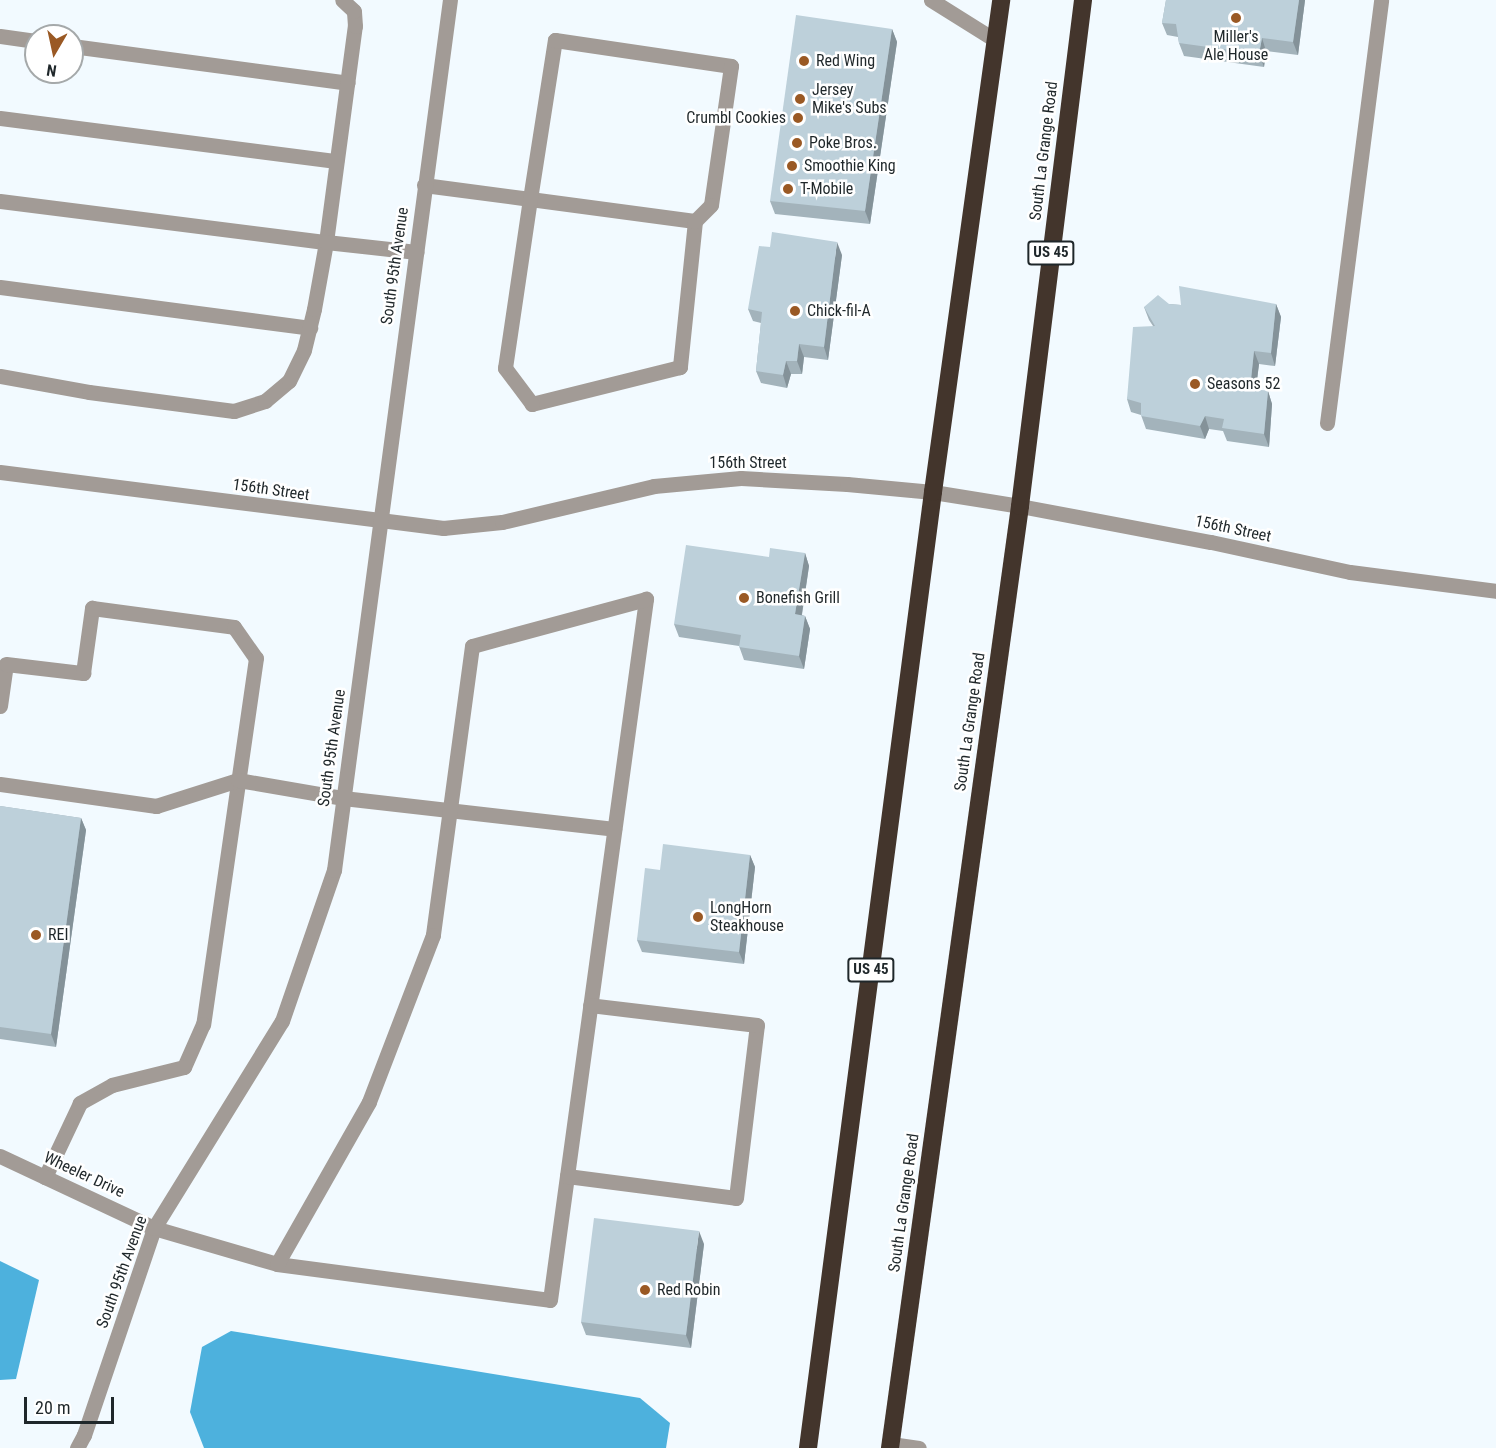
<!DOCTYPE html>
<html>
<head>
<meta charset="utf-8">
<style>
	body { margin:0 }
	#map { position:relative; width:1496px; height:1448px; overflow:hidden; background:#f2faff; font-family:"Roboto Condensed",sans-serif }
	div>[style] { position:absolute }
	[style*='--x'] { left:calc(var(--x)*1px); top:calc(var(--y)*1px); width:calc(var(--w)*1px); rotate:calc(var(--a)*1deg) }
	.water>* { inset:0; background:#4db1dd }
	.minor>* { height:15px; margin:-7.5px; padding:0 7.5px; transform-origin:7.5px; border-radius:7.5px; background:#a29b96 }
	.highway>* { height:18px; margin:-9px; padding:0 9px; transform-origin:9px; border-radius:9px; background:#43352c }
	.wall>* { inset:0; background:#a3b3bb }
	.shaded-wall>* { inset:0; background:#849299 }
	.building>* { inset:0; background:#bdd0da }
	.dots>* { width:16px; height:16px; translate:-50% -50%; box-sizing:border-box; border:3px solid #fff; border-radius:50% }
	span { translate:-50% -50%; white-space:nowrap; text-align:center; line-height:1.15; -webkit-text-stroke:5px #fff; paint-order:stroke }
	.shield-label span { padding:2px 4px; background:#fff; border:2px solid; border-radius:4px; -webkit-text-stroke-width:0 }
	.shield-label { font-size:15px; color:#1f272a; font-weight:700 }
	.poi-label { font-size:16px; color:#1f272a }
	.left { translate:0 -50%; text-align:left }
	.right { translate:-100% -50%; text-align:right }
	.street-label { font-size:16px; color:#1f272a }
	.north { position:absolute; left:24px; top:24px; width:60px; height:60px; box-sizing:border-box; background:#fff; border:2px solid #a5a9aa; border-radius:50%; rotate:189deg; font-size:16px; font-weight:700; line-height:24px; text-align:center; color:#1f272a }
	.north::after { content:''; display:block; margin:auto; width:21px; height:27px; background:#9a5924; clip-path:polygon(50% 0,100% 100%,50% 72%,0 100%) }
	.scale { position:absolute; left:24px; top:1397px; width:90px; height:27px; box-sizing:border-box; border:3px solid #1f272a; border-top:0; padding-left:8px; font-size:18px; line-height:21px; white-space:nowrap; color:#1f272a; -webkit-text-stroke:4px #fff; paint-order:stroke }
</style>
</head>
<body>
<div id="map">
	<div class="water">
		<i style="clip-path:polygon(0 1261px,39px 1280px,16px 1379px,0 1380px)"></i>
		<i style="clip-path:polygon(231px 1331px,640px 1398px,670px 1423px,666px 1448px,204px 1448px,190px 1412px,202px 1347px)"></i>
	</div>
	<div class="minor">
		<i style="--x:931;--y:0;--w:75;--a:32"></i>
		<i style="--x:0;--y:36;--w:36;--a:8"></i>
		<i style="--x:72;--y:46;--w:278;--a:7.6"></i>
		<i style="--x:0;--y:118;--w:339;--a:7.3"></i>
		<i style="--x:424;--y:185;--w:107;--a:7.5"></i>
		<i style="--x:530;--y:199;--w:166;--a:7.6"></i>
		<i style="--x:695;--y:221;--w:147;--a:95.9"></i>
		<i style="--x:680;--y:367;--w:153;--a:166"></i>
		<i style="--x:532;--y:404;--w:45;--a:-126.9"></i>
		<i style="--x:505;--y:368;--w:171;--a:-81.6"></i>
		<i style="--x:530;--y:199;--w:161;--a:-81.1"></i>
		<i style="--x:555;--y:40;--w:178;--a:8.4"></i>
		<i style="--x:731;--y:66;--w:140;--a:98.2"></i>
		<i style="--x:711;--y:205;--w:23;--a:135"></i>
		<i style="--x:0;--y:201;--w:329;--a:7.2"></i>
		<i style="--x:326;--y:242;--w:218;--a:-82.4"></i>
		<i style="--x:355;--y:26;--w:15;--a:-94"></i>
		<i style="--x:354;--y:11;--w:16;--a:-137"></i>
		<i style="--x:0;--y:287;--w:313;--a:7.5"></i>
		<i style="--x:0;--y:376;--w:90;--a:10.2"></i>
		<i style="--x:89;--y:392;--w:146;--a:7.5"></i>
		<i style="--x:234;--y:411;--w:33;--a:-18"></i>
		<i style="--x:265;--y:401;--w:31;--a:-40"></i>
		<i style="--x:289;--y:381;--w:34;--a:-64"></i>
		<i style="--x:304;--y:350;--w:42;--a:-76.3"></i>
		<i style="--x:314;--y:309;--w:68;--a:-79.8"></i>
		<i style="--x:326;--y:242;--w:91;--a:6.3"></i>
		<i style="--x:1327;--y:423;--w:426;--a:-82.7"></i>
		<i style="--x:0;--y:472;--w:447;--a:7.2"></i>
		<i style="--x:443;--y:528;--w:59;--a:-5.8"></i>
		<i style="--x:502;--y:522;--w:156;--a:-13.3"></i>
		<i style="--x:654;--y:486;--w:87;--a:-5.3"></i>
		<i style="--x:741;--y:478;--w:106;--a:3.2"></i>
		<i style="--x:847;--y:484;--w:86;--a:5.3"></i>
		<i style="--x:933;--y:492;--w:88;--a:9.1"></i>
		<i style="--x:1020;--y:506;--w:194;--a:10.7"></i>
		<i style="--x:1211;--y:542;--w:142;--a:12.2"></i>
		<i style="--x:1350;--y:572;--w:147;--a:7.4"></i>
		<i style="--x:0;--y:706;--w:42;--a:-81.9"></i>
		<i style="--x:6;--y:664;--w:78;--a:6.7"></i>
		<i style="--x:83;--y:673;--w:66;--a:-82.1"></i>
		<i style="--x:92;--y:608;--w:143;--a:7.6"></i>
		<i style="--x:234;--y:627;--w:38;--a:55"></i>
		<i style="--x:256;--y:658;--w:370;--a:98.2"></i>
		<i style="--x:203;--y:1024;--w:47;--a:113.8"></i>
		<i style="--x:184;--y:1067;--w:74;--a:166"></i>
		<i style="--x:112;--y:1085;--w:37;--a:151"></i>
		<i style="--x:80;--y:1103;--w:82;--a:115.3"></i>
		<i style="--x:0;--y:784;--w:158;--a:8"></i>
		<i style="--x:156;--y:806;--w:86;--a:-17.6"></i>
		<i style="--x:238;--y:780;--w:107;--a:9.7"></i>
		<i style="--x:343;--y:798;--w:273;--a:6.5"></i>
		<i style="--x:0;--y:1156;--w:170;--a:25.1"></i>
		<i style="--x:154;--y:1228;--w:128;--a:16.3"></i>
		<i style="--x:277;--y:1264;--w:275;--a:7.5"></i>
		<i style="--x:550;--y:1300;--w:708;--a:-82.2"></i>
		<i style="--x:646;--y:599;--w:180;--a:164.9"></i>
		<i style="--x:472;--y:646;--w:292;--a:97.7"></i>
		<i style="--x:433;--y:935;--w:179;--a:111"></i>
		<i style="--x:369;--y:1102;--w:186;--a:119.6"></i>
		<i style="--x:567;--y:1176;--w:170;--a:7.4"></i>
		<i style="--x:736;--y:1198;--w:174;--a:-83.1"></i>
		<i style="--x:757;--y:1025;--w:168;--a:-173.2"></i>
		<i style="--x:891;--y:1444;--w:28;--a:8"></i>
		<i style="--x:77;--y:1448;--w:15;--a:-62"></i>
		<i style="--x:84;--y:1435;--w:219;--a:-71.3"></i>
		<i style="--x:154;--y:1228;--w:243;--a:-58.3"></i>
		<i style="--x:282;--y:1021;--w:160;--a:-71"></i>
		<i style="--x:334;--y:870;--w:878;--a:-82.41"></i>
	</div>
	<div class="highway">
		<i style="--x:808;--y:1448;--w:964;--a:-82.55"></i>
		<i style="--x:933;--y:492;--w:497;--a:-82.1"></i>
		<i style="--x:890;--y:1448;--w:951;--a:-82.14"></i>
		<i style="--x:1020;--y:506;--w:510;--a:-82.9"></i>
	</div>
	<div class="wall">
		<i style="clip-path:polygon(1166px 0,1305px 0,1298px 55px,1266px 51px,1264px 67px,1184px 56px,1179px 43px,1178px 37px,1167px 35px,1162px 23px)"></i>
		<i style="clip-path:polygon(892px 29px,897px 42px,870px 224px,775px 214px,770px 201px)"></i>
		<i style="clip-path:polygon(842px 255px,828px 360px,804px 357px,802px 374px,791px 374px,787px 388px,761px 383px,756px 371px,761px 323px,753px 321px,748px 309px)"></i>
		<i style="clip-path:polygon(1169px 304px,1181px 305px,1276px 304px,1281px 317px,1275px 366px,1259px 364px,1256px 390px,1268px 391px,1272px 404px,1269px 447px,1227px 441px,1223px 431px,1209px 429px,1205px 439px,1146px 429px,1141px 415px,1131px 412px,1127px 399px,1153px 326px,1149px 320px,1144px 307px)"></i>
		<i style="clip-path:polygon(805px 553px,809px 566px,802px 615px,805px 616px,810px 629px,804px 669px,744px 660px,739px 646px,679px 637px,674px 624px,769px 557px)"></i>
		<i style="clip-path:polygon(0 806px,81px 818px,86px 830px,56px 1047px,0 1039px)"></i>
		<i style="clip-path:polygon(750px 855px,755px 867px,744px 964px,642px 952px,637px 940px,660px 870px)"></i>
		<i style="clip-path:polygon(704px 1244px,691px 1348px,586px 1335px,581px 1322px)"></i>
	</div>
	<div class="shaded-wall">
		<i style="clip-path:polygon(1299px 0,1305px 0,1298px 55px,1293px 42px)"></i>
		<i style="clip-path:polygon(892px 29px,897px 42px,870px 224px,865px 211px)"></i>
		<i style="clip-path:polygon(1262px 38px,1266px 51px,1264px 67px,1259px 54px)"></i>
		<i style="clip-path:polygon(837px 242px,842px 255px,828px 360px,824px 347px)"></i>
		<i style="clip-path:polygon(1276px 304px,1281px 317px,1275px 366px,1271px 353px)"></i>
		<i style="clip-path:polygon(799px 344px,804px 357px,802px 374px,797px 361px)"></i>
		<i style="clip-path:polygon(1254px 351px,1259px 364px,1254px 402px,1250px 389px)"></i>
		<i style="clip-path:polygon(786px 361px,791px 374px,787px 388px,783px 375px)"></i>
		<i style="clip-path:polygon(1268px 391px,1272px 404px,1269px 447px,1264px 434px)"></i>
		<i style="clip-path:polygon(1205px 416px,1209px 429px,1205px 439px,1200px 426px)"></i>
		<i style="clip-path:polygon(805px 553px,809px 566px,800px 626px,795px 614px)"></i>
		<i style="clip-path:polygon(805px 616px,810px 629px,804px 669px,799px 656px)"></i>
		<i style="clip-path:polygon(81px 818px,86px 830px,56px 1047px,51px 1034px)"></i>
		<i style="clip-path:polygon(750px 855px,755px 867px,744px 964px,739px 952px)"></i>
		<i style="clip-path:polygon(699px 1231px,704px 1244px,691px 1348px,686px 1335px)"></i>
	</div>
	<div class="building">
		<i style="clip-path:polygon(1166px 0,1299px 0,1293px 42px,1262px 38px,1259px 54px,1179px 43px,1176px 24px,1162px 23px)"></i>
		<i style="clip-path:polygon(796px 15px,892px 29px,865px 211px,770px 201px)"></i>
		<i style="clip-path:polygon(772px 232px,837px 242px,824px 347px,799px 344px,797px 361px,786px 361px,783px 375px,756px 371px,762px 312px,748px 309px,759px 246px,770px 247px)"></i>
		<i style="clip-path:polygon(1179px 286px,1276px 304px,1271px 353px,1254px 351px,1250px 389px,1268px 391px,1264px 434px,1222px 428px,1224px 419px,1205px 416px,1200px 426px,1141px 416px,1141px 403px,1127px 399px,1133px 327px,1155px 326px,1144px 307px,1158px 295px,1169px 304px,1181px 305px)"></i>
		<i style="clip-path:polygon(686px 545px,769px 557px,770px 548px,805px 553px,795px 614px,805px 616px,799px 656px,739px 647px,741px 635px,674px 624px)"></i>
		<i style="clip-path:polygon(0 806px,81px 818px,51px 1034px,0 1027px)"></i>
		<i style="clip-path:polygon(663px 844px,750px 855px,739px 952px,637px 940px,645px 868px,660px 870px)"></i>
		<i style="clip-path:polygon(594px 1218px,699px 1231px,686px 1335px,581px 1322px)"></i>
	</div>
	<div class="dots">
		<i style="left:1236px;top:18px;background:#9a5924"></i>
		<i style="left:804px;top:61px;background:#9a5924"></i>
		<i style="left:800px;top:99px;background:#9a5924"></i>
		<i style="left:798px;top:118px;background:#9a5924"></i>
		<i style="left:797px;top:143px;background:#9a5924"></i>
		<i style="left:792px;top:166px;background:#9a5924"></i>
		<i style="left:788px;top:189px;background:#9a5924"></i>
		<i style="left:795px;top:311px;background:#9a5924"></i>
		<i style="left:1195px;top:384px;background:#9a5924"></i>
		<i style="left:744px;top:598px;background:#9a5924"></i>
		<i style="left:698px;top:917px;background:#9a5924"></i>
		<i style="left:36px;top:935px;background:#9a5924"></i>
		<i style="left:645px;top:1290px;background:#9a5924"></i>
	</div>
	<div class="shield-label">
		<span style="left:1051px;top:253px">US 45</span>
		<span style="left:871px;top:970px">US 45</span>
	</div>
	<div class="poi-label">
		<span style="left:1236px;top:46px">Miller's<br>Ale House</span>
		<span class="left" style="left:816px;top:61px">Red Wing</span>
		<span class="left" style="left:812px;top:99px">Jersey<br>Mike's Subs</span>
		<span class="right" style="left:786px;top:118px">Crumbl Cookies</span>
		<span class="left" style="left:809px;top:143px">Poke Bros.</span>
		<span class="left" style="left:804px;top:166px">Smoothie King</span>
		<span class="left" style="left:800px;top:189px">T-Mobile</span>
		<span class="left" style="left:807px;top:311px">Chick-fil-A</span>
		<span class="left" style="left:1207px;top:384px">Seasons 52</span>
		<span class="left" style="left:756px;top:598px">Bonefish Grill</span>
		<span class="left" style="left:710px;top:917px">LongHorn<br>Steakhouse</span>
		<span class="left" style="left:48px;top:935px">REI</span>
		<span class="left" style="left:657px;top:1290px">Red Robin</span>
	</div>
	<div class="street-label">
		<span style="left:1044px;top:151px;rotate:-83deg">South La Grange Road</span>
		<span style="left:395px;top:266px;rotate:-82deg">South 95th Avenue</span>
		<span style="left:748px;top:463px">156th Street</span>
		<span style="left:271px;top:490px;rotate:8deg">156th Street</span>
		<span style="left:1233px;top:529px;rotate:12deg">156th Street</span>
		<span style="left:970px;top:722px;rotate:-82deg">South La Grange Road</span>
		<span style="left:332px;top:748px;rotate:-82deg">South 95th Avenue</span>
		<span style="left:84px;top:1175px;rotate:25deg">Wheeler Drive</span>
		<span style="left:904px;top:1203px;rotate:-82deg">South La Grange Road</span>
		<span style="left:122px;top:1272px;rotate:-70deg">South 95th Avenue</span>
	</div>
	<div class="north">N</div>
	<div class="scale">20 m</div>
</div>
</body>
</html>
